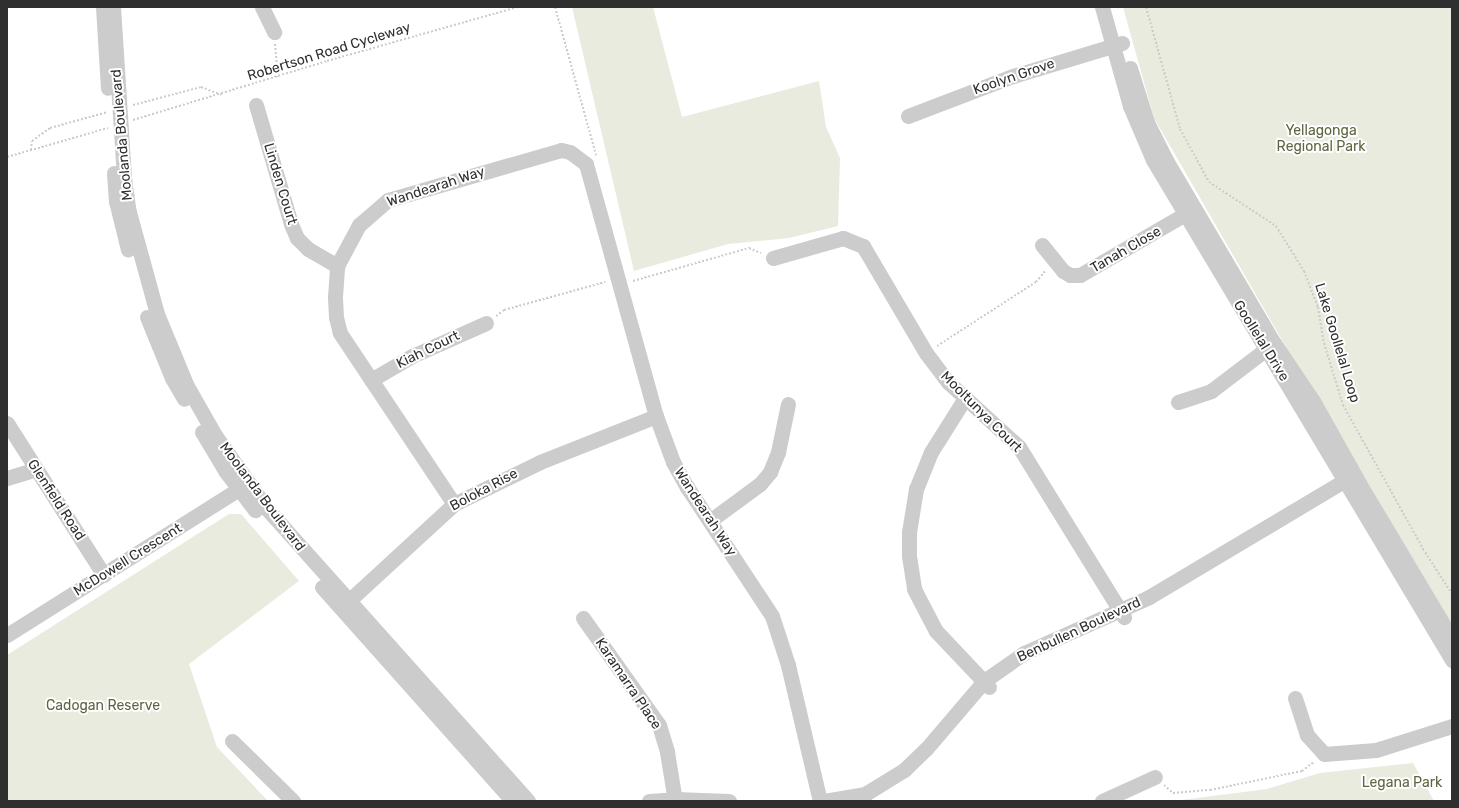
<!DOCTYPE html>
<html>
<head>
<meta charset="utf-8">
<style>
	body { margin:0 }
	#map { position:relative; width:1459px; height:808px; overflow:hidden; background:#fff; font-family:Rubik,sans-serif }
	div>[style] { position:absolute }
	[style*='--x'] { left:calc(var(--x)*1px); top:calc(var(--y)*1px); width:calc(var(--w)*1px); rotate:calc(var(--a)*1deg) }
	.green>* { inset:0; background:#e8ebde }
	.path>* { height:2px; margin-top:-1px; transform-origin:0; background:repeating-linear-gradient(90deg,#ccc 0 2px,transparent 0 4px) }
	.minor>* { height:15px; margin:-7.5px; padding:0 7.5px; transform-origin:7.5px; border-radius:7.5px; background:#ccc }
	span { translate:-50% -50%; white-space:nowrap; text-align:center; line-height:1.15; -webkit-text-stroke:4px #fff; paint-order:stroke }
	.street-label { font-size:14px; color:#2f2f2f }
	.park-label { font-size:14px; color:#5c6641 }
	.frame { position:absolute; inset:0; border:8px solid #2f2f2f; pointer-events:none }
</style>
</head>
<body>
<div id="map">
	<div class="green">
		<i style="clip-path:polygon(572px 7px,653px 7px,682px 117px,819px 81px,826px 127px,840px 158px,838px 226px,789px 238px,728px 244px,634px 271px)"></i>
		<i style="clip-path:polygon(1123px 7px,1452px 7px,1452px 635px,1154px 118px)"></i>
		<i style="clip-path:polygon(229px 514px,241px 514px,299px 581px,189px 664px,217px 747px,268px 801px,7px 801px,7px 655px)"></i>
		<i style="clip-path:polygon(1413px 763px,1434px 801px,1174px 801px,1267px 789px,1320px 773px)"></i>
	</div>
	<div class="path">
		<i style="--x:555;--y:7;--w:154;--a:74.5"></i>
		<i style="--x:1146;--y:7;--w:127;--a:74.4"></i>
		<i style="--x:1180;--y:129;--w:60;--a:61.3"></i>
		<i style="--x:1209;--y:182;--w:80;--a:33.3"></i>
		<i style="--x:1276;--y:226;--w:53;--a:58.1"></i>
		<i style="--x:1304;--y:271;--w:39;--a:69"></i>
		<i style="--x:1318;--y:307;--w:36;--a:81"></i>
		<i style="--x:1324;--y:343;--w:65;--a:73"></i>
		<i style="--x:1343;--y:405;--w:165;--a:60.9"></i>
		<i style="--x:1423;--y:549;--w:54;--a:57.2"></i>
		<i style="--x:275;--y:44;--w:33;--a:85"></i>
		<i style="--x:133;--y:105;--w:70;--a:-14.8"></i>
		<i style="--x:201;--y:87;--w:22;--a:21"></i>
		<i style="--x:133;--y:120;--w:203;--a:-16.9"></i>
		<i style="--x:327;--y:61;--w:198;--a:-15.8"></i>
		<i style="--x:31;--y:150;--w:9;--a:-84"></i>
		<i style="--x:32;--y:141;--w:22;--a:-36"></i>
		<i style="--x:50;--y:128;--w:60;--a:-15.4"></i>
		<i style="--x:7;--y:157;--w:105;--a:-16"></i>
		<i style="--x:633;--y:281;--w:121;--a:-15.9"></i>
		<i style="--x:749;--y:248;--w:13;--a:23"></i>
		<i style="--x:496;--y:316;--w:10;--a:-37"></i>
		<i style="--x:504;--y:310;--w:105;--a:-15.5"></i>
		<i style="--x:937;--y:346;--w:118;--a:-32.9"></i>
		<i style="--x:1036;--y:282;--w:16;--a:-50"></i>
		<i style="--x:1164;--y:785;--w:12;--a:42"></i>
		<i style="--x:1173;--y:793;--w:37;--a:-5"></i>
		<i style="--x:1210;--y:790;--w:94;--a:-11.7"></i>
		<i style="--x:1302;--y:771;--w:15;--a:-37"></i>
	</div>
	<div class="minor">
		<i style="--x:103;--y:7;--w:81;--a:86.5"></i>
		<i style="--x:113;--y:7;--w:171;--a:86.3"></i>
		<i style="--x:124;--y:178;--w:34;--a:82"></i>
		<i style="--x:129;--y:212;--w:106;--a:74.6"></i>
		<i style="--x:157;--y:314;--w:78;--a:67.4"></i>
		<i style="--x:187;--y:386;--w:56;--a:60.3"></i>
		<i style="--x:215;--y:435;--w:92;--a:54.8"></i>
		<i style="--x:268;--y:510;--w:390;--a:48.2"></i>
		<i style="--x:262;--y:7;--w:28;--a:64"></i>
		<i style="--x:1102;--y:7;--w:103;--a:74.2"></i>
		<i style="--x:1130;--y:106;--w:59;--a:66.9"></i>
		<i style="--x:1153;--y:160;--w:583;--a:59.12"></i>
		<i style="--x:1130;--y:68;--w:57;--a:72.5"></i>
		<i style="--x:1147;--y:122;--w:42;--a:63.4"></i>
		<i style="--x:1166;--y:160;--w:212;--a:59.5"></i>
		<i style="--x:1274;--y:343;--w:70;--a:56.1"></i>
		<i style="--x:1313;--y:401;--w:94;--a:60.7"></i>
		<i style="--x:1359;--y:483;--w:182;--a:59.2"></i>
		<i style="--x:256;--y:105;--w:124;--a:73.6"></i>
		<i style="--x:291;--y:224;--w:15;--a:67"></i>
		<i style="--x:297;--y:238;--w:16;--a:45"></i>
		<i style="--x:308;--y:249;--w:34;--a:30"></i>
		<i style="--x:908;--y:116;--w:112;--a:-20.9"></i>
		<i style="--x:1013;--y:76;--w:114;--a:-16.8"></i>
		<i style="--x:114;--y:173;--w:28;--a:86"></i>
		<i style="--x:116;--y:201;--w:50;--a:76.2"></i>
		<i style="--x:1042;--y:245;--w:33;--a:51"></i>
		<i style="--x:1063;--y:271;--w:8;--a:30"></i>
		<i style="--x:1070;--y:275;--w:10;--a:0"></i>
		<i style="--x:1080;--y:275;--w:129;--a:-30.1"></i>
		<i style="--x:773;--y:258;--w:73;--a:-15.9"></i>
		<i style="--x:843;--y:238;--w:22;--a:22"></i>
		<i style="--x:863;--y:246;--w:124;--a:59.5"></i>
		<i style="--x:926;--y:353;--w:38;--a:53"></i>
		<i style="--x:949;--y:383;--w:95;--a:42.4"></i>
		<i style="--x:1019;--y:447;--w:200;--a:58.3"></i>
		<i style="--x:147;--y:317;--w:66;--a:67.7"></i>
		<i style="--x:172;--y:378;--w:24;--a:60"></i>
		<i style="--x:371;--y:380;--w:48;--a:-30.3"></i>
		<i style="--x:412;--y:356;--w:81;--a:-24"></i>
		<i style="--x:965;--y:398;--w:64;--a:122.2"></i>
		<i style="--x:931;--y:452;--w:40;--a:112"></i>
		<i style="--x:916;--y:489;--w:44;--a:99.2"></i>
		<i style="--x:909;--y:532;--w:24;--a:90"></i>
		<i style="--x:909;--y:556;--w:33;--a:81"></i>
		<i style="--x:914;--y:589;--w:47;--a:62.4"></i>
		<i style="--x:936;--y:631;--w:77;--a:46.6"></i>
		<i style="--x:1178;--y:402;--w:35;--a:-18"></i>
		<i style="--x:1211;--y:391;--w:78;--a:-37.2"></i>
		<i style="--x:7;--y:423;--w:180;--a:57.5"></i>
		<i style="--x:202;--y:432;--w:47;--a:59"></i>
		<i style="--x:226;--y:472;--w:48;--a:52.7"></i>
		<i style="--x:7;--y:478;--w:30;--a:-17"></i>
		<i style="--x:454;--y:504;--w:206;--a:-123.7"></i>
		<i style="--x:340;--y:333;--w:16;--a:-104"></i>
		<i style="--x:336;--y:317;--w:20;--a:-93"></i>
		<i style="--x:335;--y:297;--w:31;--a:-86"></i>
		<i style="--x:337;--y:266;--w:47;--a:-61.8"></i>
		<i style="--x:359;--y:225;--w:38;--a:-41"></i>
		<i style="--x:388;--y:200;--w:180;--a:-16.1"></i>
		<i style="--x:561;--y:150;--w:9;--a:13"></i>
		<i style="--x:570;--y:152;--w:20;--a:37"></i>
		<i style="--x:586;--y:164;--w:262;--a:74.5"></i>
		<i style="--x:656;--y:416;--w:49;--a:69.7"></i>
		<i style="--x:673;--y:462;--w:29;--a:61"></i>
		<i style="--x:687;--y:487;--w:154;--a:56.6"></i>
		<i style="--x:772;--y:616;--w:52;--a:71.9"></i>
		<i style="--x:788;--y:665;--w:140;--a:76.8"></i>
		<i style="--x:711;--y:520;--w:61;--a:-36.3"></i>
		<i style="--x:760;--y:484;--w:16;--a:-50"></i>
		<i style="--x:770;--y:472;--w:22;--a:-68"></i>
		<i style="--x:778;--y:452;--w:49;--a:-78.2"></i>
		<i style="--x:322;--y:587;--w:287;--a:48.3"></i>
		<i style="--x:342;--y:607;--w:152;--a:-42.6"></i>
		<i style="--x:454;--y:504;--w:96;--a:-26"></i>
		<i style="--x:540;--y:462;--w:125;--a:-21.6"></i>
		<i style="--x:583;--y:618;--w:131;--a:54.6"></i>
		<i style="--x:659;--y:725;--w:28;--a:73"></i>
		<i style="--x:667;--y:752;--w:50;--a:80.7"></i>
		<i style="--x:7;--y:635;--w:284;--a:-32.2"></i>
		<i style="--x:1295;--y:698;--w:39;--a:72"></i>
		<i style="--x:1307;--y:735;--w:25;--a:48"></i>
		<i style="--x:1324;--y:754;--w:52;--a:-4.4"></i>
		<i style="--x:1376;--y:750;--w:80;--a:-17.5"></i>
		<i style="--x:232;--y:741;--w:86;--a:44.5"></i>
		<i style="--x:649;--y:801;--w:26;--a:-4"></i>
		<i style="--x:675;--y:799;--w:54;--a:2.1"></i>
		<i style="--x:824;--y:801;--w:42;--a:-9.7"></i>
		<i style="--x:865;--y:794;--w:46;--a:-31.6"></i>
		<i style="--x:904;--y:770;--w:30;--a:-44"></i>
		<i style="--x:926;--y:749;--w:89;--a:-49.5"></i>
		<i style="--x:984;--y:681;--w:49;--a:-35"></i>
		<i style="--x:1024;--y:653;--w:137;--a:-24.1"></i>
		<i style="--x:1149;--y:597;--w:239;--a:-30.8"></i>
		<i style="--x:1102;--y:801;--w:58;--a:-24.4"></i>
	</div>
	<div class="street-label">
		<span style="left:329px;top:52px;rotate:-17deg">Robertson Road Cycleway</span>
		<span style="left:1014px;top:77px;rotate:-19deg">Koolyn Grove</span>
		<span style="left:122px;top:135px;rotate:-95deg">Moolanda Boulevard</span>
		<span style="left:280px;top:184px;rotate:73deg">Linden Court</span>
		<span style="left:436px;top:187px;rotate:-18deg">Wandearah Way</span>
		<span style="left:1126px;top:250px;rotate:-30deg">Tanah Close</span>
		<span style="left:1261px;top:341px;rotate:58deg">Goollelal Drive</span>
		<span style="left:1337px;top:343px;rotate:73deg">Lake Goollelal Loop</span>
		<span style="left:428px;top:350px;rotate:-26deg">Kiah Court</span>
		<span style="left:981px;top:412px;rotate:45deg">Mooltunya Court</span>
		<span style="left:484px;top:490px;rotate:-28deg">Boloka Rise</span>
		<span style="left:262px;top:497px;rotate:53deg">Moolanda Boulevard</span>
		<span style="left:56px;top:500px;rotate:57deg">Glenfield Road</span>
		<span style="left:705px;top:512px;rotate:57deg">Wandearah Way</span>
		<span style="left:128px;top:560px;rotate:-32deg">McDowell Crescent</span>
		<span style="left:1079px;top:630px;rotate:-25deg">Benbullen Boulevard</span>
		<span style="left:628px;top:684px;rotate:56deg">Karamarra Place</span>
	</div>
	<div class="park-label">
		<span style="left:1321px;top:139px">Yellagonga<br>Regional Park</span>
		<span style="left:103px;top:706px">Cadogan Reserve</span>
		<span style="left:1402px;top:783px">Legana Park</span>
	</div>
	<div class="frame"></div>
</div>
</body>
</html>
